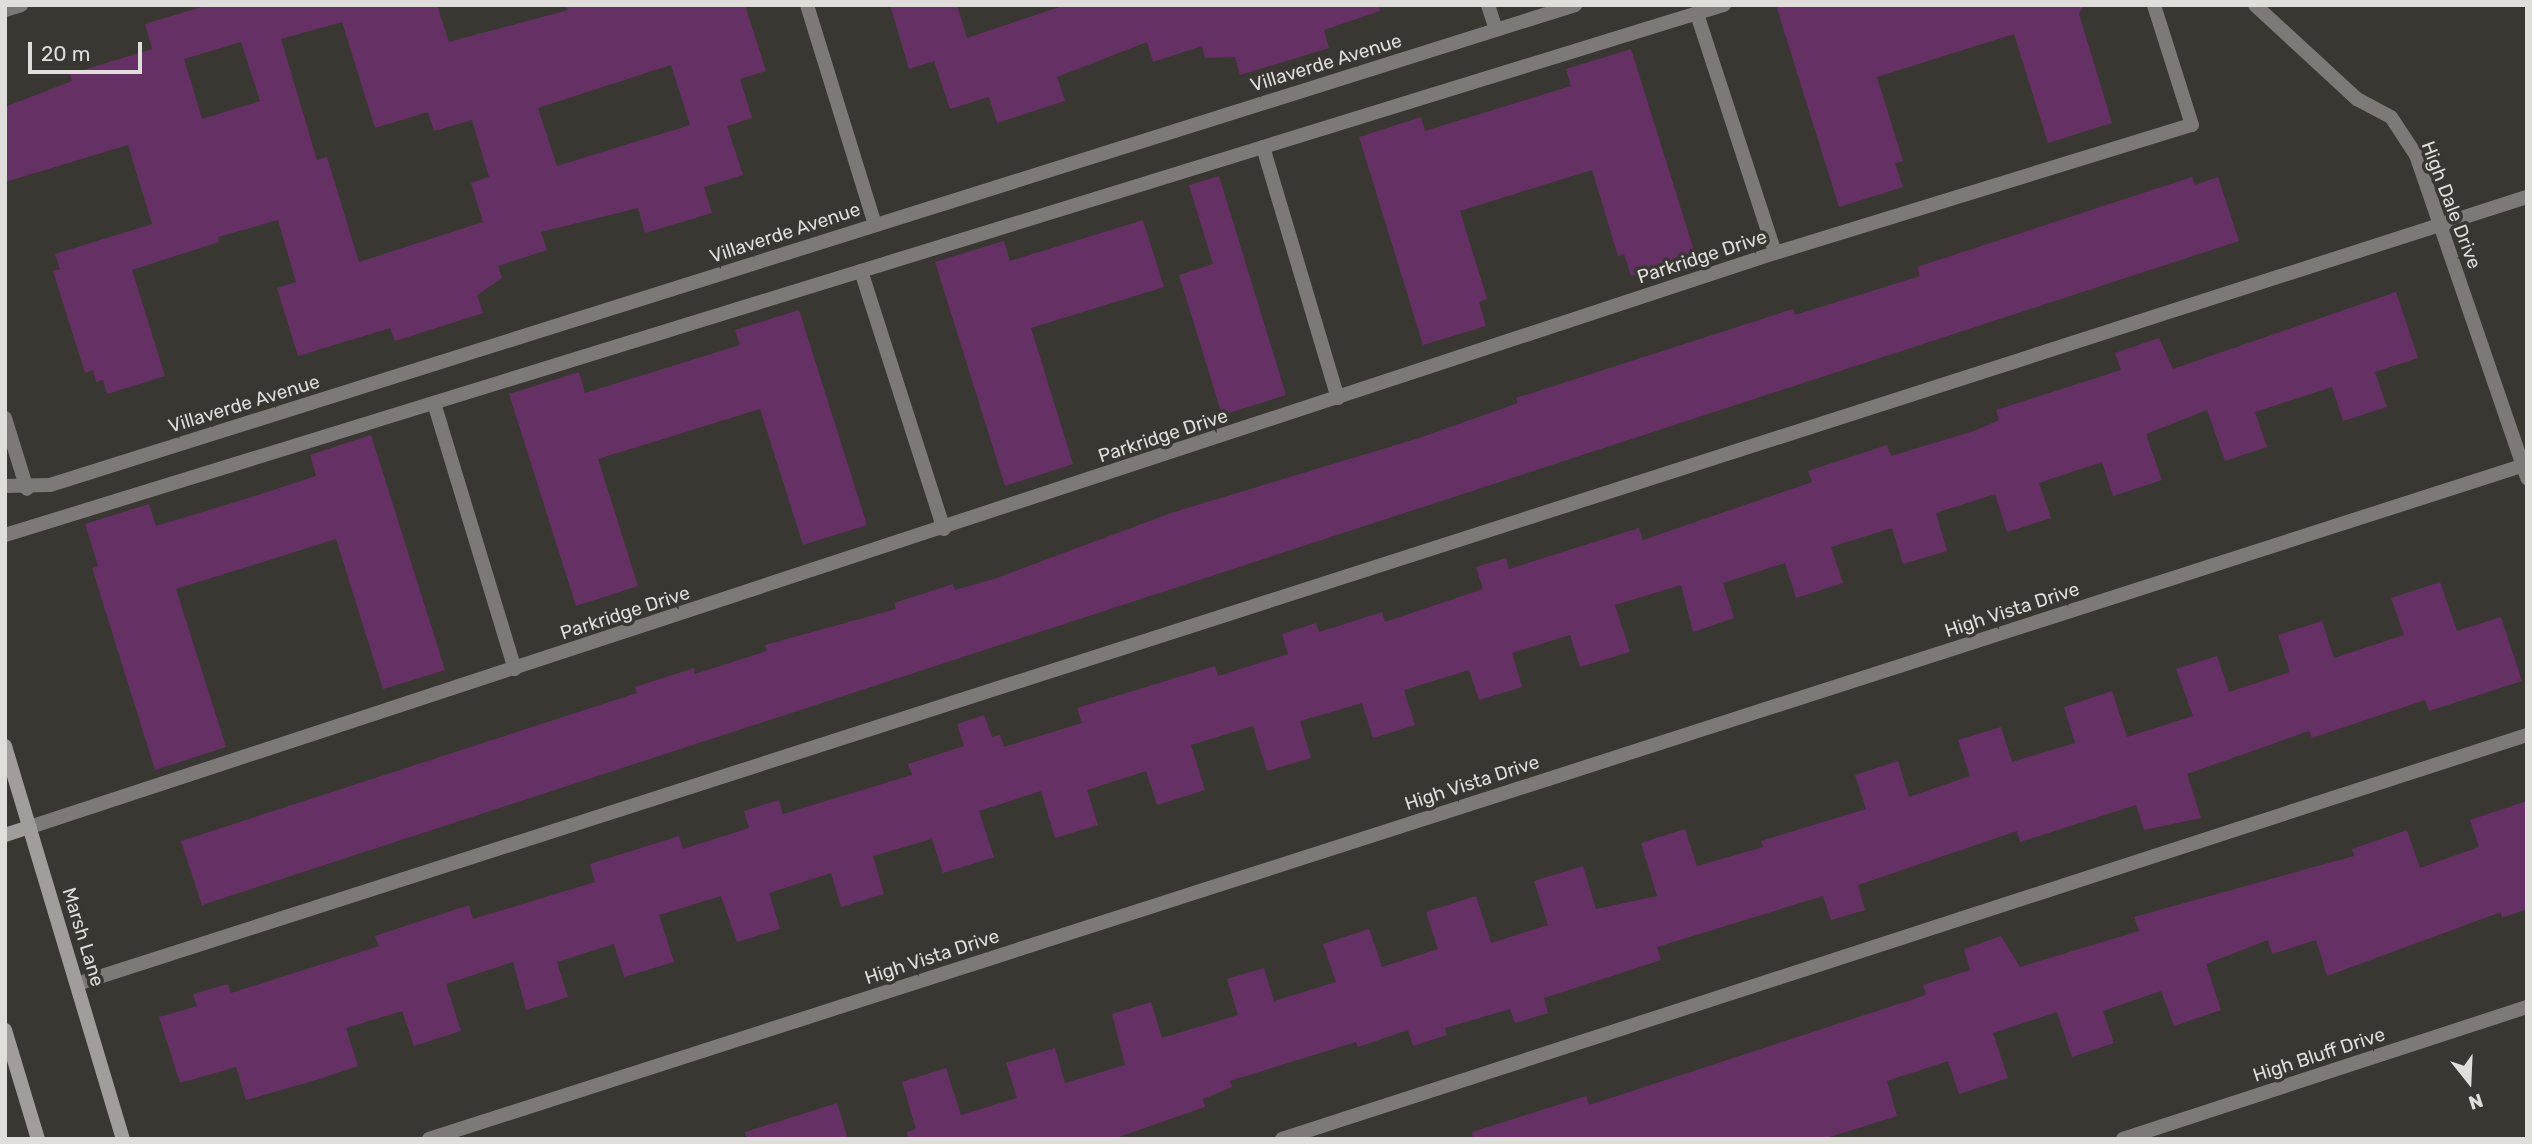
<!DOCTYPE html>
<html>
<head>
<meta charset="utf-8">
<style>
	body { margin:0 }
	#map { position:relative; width:2532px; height:1144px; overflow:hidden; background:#393732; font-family:Rubik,sans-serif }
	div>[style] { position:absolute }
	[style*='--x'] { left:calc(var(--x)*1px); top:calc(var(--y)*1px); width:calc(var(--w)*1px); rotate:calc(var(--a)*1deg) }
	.building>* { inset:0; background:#653164 }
	.lane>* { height:14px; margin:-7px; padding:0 7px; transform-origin:7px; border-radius:7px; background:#7c7978 }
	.street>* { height:14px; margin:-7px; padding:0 7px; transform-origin:7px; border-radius:7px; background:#7c7978 }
	.secondary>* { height:14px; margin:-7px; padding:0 7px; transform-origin:7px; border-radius:7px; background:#a29d9d }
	span { translate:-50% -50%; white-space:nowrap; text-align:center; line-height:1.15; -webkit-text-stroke:7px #393732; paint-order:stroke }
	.street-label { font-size:19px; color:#dfdedb }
	.frame { position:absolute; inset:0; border:7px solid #dfdedb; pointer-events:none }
	.north { position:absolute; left:2434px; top:1046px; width:70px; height:70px; -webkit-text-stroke:5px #393732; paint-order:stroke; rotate:162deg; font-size:19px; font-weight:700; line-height:28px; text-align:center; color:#dfdedb }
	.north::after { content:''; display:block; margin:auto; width:24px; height:32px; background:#dfdedb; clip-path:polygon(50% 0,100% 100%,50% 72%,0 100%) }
	.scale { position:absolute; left:28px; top:42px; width:114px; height:32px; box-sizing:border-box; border:4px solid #dfdedb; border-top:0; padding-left:9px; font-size:21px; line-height:24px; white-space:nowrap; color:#dfdedb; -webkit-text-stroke:5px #393732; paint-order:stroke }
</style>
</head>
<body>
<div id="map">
	<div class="building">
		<i style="clip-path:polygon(evenodd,208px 5px,437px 5px,449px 42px,568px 10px,566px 5px,745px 5px,766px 71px,740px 79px,752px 118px,727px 126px,743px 175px,704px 187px,712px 213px,645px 233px,638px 208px,541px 232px,547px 250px,498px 266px,502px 278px,477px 295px,483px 313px,395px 341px,390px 328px,298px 356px,277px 288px,296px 282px,278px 220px,218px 237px,219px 242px,132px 270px,165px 376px,107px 394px,103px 380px,96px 382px,93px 370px,85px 373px,53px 271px,60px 269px,55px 254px,152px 224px,128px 145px,5px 182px,5px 107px,72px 81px,70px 74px,152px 49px,145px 24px,208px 5px,342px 22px,375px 128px,428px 112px,434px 131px,472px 120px,489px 177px,471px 183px,483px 222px,359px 262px,327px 157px,317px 160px,281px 39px,342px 22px,208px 5px,241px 42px,260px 101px,202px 119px,184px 59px,241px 42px,208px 5px,671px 65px,690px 125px,557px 166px,538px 108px,671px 65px)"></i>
		<i style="clip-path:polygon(890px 5px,957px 5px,967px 38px,1065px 5px,1379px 5px,1380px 11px,1324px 30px,1329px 48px,1240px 75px,1235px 57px,1205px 58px,1202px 46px,1153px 62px,1147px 42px,1057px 77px,1065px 101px,997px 123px,989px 97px,950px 109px,934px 61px,909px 69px)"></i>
		<i style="clip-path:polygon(1776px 5px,2084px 5px,2079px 14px,2112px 123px,2048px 143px,2014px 34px,1877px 77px,1903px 161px,1895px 163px,1903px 187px,1839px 207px)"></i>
		<i style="clip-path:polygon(1631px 49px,1696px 257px,1631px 276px,1624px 254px,1618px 256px,1592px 170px,1460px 211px,1487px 299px,1479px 302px,1486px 326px,1423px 345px,1359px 137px,1421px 117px,1425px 131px,1571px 86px,1566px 69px)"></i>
		<i style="clip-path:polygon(1219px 176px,1286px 395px,1222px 415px,1179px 275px,1213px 264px,1189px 185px)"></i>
		<i style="clip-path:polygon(2192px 177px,2195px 185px,2218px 177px,2239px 241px,202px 905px,181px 841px,637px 693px,635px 687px,694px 668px,695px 674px,767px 651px,765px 645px,896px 609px,894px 603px,953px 584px,955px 590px,994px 579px,1171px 513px,1419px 438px,1518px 403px,1516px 398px,1793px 309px,1795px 315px,1920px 276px,1917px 267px)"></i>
		<i style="clip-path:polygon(1143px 220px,1164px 287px,1031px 328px,1073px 464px,1005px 486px,935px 262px,1004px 241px,1010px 261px)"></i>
		<i style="clip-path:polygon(2396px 292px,2418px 358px,2375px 372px,2387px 407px,2343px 421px,2332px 387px,2255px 412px,2267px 447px,2225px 461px,2207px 410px,2146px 434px,2162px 480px,2113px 496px,2102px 462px,2039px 483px,2051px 518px,2007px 532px,1995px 494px,1936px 513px,1947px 551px,1903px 564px,1892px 528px,1831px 547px,1843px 583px,1796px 598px,1785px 563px,1723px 583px,1734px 618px,1693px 632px,1681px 585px,1615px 605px,1630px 652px,1580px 667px,1570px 635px,1512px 653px,1522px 687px,1479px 700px,1469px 670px,1404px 690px,1415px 725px,1373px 738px,1362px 703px,1300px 721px,1311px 758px,1267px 771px,1253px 726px,1191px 745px,1205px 790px,1157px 805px,1146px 771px,1087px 790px,1098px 825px,1055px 838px,1041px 791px,979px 811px,994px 857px,943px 873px,932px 839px,873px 856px,884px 894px,841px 907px,831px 873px,769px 893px,780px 929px,737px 942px,721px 896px,659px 915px,674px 962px,624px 977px,614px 944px,557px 962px,568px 997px,526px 1010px,513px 962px,446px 984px,461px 1031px,414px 1046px,402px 1011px,346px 1028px,358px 1066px,313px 1081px,246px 1100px,236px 1067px,180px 1083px,159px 1017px,197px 1006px,193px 994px,228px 984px,231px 993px,379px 946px,375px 936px,469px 905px,473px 919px,595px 882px,590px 864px,679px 836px,683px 849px,749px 828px,744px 811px,779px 800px,783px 814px,912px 775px,908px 764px,964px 746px,957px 724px,984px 715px,992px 737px,1000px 735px,1004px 747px,1082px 723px,1077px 708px,1215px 666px,1218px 676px,1288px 654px,1282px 634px,1316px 623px,1319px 632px,1382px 612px,1385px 622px,1483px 589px,1476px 567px,1506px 558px,1509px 569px,1639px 528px,1643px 540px,1812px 482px,1808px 471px,1887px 445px,1891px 456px,1974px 431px,1999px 420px,1996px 410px,2121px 370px,2115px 353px,2159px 338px,2173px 369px)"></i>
		<i style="clip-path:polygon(799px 310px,867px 525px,803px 545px,760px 409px,598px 459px,638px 586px,576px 606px,509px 394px,579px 372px,585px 393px,740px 345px,735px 330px)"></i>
		<i style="clip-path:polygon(371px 435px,445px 670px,383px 689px,336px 539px,176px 589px,226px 747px,155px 770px,92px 568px,98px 566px,85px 524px,149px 504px,156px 526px,239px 501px,316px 476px,310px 455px)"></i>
		<i style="clip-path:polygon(2440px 582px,2457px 631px,2501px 617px,2522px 681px,2429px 711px,2425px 700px,2312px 738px,2309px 731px,2187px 774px,2201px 818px,2144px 830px,2136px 805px,2020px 842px,2017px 831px,1858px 885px,1865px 910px,1831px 920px,1823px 896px,1657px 947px,1661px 960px,1544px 998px,1548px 1013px,1515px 1023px,1510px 1009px,1445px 1028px,1447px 1035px,1413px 1046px,1408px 1030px,1358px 1047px,1356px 1042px,1230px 1081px,1232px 1087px,1203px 1099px,1205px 1107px,1113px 1139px,908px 1139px,907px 1132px,916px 1129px,902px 1082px,946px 1068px,961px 1115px,1017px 1098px,1006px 1063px,1055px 1048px,1065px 1083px,1125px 1065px,1112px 1014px,1151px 1002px,1162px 1038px,1238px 1015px,1227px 979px,1264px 968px,1274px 1001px,1336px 982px,1323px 944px,1369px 929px,1382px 967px,1438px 949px,1426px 912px,1476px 896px,1491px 943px,1548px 925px,1534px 881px,1583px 866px,1596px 909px,1657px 896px,1641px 843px,1685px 829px,1697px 866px,1763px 847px,1761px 841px,1866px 809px,1855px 775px,1898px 761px,1909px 797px,1970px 776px,1958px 740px,2001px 727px,2012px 762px,2075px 743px,2064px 707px,2112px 691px,2127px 737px,2193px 716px,2176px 669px,2217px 656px,2229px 692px,2290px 672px,2278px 635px,2322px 621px,2334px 658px,2404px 635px,2391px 598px)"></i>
		<i style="clip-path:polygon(2527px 801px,2527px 909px,2502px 918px,2501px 912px,2327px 976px,2316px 940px,2272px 954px,2268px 940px,2206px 964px,2221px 1010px,2174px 1026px,2161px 991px,2103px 1011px,2114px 1043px,2072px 1057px,2057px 1012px,1993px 1033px,2008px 1078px,1959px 1094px,1948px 1061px,1887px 1081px,1897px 1116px,1823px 1139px,1473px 1139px,1472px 1132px,1586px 1096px,1589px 1105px,1926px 995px,1923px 985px,1970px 970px,1964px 949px,2001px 936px,2020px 967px,2139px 931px,2134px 917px,2354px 856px,2352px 849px,2407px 830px,2420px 868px,2479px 847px,2470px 820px)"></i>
		<i style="clip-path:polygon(837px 1103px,848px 1139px,746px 1139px,745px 1132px)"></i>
	</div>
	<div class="lane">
		<i style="--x:807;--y:5;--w:230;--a:72.8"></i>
		<i style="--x:1488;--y:5;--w:26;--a:72"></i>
		<i style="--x:5;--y:10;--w:17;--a:-17"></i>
		<i style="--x:1697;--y:14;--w:251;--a:71.9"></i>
		<i style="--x:1263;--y:147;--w:262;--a:73.4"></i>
		<i style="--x:861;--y:271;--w:271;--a:72.2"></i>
		<i style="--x:434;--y:403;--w:278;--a:73.1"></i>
		<i style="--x:5;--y:418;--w:74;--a:72.8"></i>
		<i style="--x:5;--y:486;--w:45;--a:-1.3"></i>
		<i style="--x:50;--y:485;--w:1599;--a:-17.47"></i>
		<i style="--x:5;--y:535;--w:1799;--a:-17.14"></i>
		<i style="--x:30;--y:827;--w:1837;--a:-18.21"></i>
		<i style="--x:1775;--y:253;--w:436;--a:-17.1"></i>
		<i style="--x:2192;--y:125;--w:126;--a:-107.6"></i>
		<i style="--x:77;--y:984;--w:2573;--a:-17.81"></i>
		<i style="--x:1282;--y:1139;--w:1309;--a:-17.98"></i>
	</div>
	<div class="street">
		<i style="--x:2255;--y:5;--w:139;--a:42.7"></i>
		<i style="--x:2357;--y:99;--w:38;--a:28"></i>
		<i style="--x:2391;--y:117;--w:45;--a:56.7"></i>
		<i style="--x:2416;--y:155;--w:342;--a:71"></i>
		<i style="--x:429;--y:1139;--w:2204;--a:-17.83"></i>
		<i style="--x:2123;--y:1139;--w:425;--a:-18.1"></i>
	</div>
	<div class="secondary">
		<i style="--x:5;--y:746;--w:410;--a:73.3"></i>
		<i style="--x:5;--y:835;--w:26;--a:-18"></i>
		<i style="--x:5;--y:1030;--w:114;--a:73.2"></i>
	</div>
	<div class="street-label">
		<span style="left:1326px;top:63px;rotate:-17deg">Villaverde Avenue</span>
		<span style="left:2451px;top:205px;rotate:69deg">High Dale Drive</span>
		<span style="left:785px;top:233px;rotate:-18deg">Villaverde Avenue</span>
		<span style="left:1702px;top:257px;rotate:-18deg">Parkridge Drive</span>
		<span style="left:244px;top:404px;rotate:-17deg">Villaverde Avenue</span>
		<span style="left:1163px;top:436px;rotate:-18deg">Parkridge Drive</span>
		<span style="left:2012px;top:610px;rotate:-18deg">High Vista Drive</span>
		<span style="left:625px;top:613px;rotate:-18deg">Parkridge Drive</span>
		<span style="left:1472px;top:783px;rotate:-18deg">High Vista Drive</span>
		<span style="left:83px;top:937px;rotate:73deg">Marsh Lane</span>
		<span style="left:932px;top:957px;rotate:-18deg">High Vista Drive</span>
		<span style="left:2319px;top:1055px;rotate:-18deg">High Bluff Drive</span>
	</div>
	<div class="frame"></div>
	<div class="north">N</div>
	<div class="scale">20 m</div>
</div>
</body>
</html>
